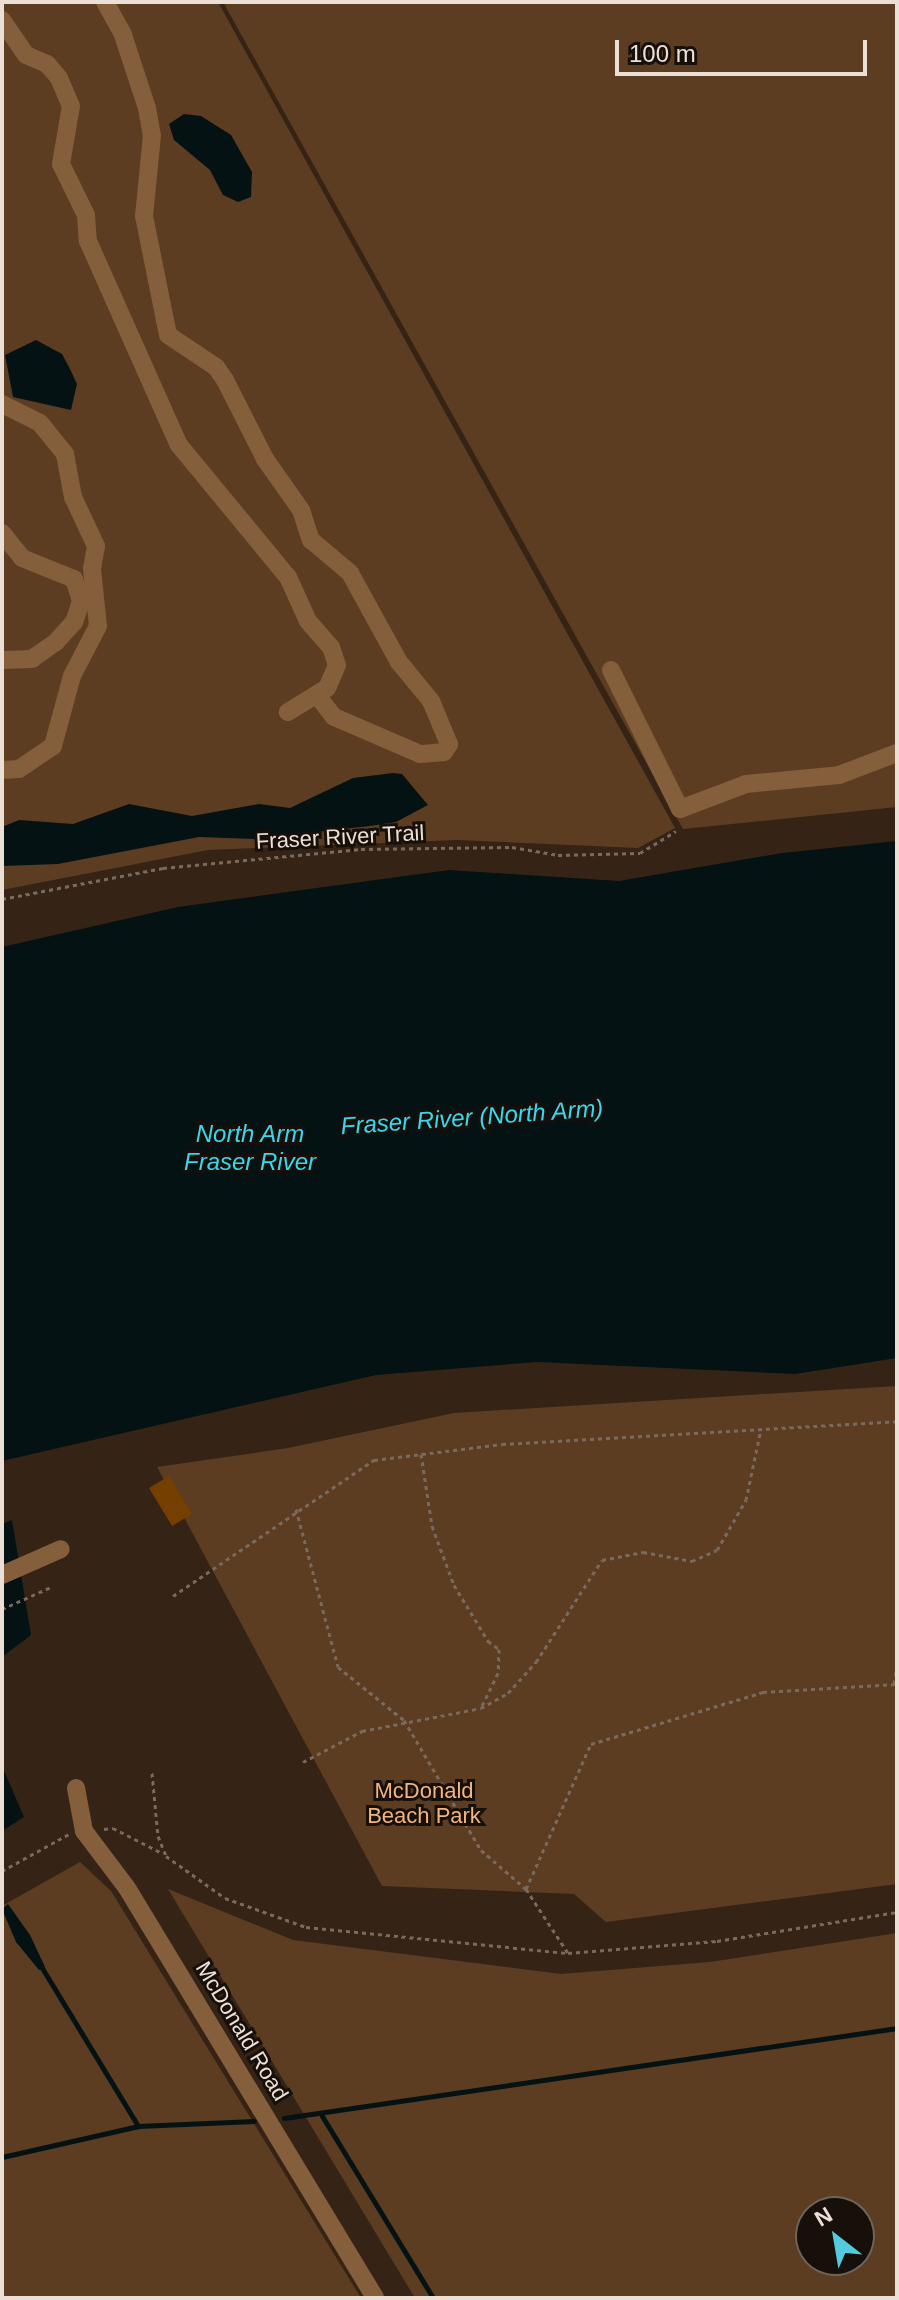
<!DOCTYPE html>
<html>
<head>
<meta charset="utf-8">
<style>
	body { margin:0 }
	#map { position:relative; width:899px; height:2300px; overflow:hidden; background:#352415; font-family:Arial,sans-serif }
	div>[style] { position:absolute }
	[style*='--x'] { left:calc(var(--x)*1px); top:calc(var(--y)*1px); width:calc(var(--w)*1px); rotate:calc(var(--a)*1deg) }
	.green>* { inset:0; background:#5c3d21 }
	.water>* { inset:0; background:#051214 }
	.stream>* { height:5px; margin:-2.5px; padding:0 2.5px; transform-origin:2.5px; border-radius:2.5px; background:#051214 }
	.building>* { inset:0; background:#743f00 }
	.path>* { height:3px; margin-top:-1.5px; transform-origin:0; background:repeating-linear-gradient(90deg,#7a6a5d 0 4px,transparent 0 8px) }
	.minor>* { height:18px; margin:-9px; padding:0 9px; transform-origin:9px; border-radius:9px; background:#855e3b }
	span { translate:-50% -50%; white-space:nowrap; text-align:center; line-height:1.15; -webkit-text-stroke:6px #170f09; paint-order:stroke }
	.street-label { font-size:22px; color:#ece0d6 }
	.park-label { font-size:22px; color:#f4b47d }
	.water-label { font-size:24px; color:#36d8ee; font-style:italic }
	.frame { position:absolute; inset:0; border:4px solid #ece0d6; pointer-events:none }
	.north { position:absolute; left:795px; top:2196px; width:80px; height:80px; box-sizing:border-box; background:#170f09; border:2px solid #6c635b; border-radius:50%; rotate:329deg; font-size:22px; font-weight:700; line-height:32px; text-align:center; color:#ece0d6 }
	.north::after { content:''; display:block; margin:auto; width:28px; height:36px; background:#54cadd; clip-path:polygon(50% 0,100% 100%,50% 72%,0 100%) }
	.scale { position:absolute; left:615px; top:40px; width:252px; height:36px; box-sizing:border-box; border:4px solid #ece0d6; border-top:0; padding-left:10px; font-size:24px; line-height:28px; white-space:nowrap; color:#ece0d6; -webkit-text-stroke:6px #170f09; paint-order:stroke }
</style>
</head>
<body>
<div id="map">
	<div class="green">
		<i style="clip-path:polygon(2px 2px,218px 2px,675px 828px,638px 848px,457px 840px,208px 850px,2px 890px)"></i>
		<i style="clip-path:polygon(223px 2px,897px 2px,897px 807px,683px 829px)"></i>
		<i style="clip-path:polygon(897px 1386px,897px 1884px,606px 1922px,574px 1894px,382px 1886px,157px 1467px,288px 1448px,454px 1413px)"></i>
		<i style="clip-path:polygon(80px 1862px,111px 1891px,361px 2298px,2px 2298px,2px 1906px)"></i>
		<i style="clip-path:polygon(evenodd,168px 1889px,293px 1940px,561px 1974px,710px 1962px,897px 1933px,897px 2298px,415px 2298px,168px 1889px,811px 2212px,859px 2212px,859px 2260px,811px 2260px,811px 2212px)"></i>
	</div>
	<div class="water">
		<i style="clip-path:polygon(184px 114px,201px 116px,231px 135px,252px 172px,251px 197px,238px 202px,223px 195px,210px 170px,174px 140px,169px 124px)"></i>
		<i style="clip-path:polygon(36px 340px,62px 354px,69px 367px,77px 384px,71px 410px,13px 397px,5px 355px)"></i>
		<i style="clip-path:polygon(393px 773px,402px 774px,428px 805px,396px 822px,370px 826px,254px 839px,199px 837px,58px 864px,2px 866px,2px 827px,19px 820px,73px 824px,129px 804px,192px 816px,259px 804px,290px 808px,353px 778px)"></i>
		<i style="clip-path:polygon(897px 841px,897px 1358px,795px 1374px,537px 1362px,376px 1375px,2px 1461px,2px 947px,178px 907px,449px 870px,619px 881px,782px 853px)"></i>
		<i style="clip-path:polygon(12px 1520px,31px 1635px,2px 1657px,2px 1524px)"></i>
		<i style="clip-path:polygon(2px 1766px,24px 1817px,2px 1831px)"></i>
		<i style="clip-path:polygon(8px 1904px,30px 1935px,45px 1967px,39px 1970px,16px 1942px,2px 1909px)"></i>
	</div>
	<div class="stream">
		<i style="--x:39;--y:1963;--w:191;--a:58.7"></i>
		<i style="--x:322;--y:2116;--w:213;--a:58.6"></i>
		<i style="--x:284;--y:2118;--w:620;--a:-8.35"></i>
		<i style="--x:2;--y:2157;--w:139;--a:-12.8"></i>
		<i style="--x:138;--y:2126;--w:116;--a:-2.5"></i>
	</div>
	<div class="building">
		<i style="clip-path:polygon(169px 1476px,192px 1514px,172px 1526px,149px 1488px)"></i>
	</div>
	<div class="path">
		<i style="--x:2;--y:899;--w:164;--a:-10.9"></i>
		<i style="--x:163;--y:868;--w:199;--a:-5.5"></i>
		<i style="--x:361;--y:849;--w:151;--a:-0.8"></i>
		<i style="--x:512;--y:847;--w:47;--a:9.9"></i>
		<i style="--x:558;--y:855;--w:82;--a:-1.4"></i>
		<i style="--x:640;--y:853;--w:42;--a:-31.4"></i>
		<i style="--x:421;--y:1454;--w:73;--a:81.3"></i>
		<i style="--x:432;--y:1526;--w:63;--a:69.6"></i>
		<i style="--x:454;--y:1585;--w:66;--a:58.7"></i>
		<i style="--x:488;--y:1641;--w:14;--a:36"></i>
		<i style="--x:499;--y:1649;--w:24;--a:92"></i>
		<i style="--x:498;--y:1673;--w:39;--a:116"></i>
		<i style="--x:296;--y:1509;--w:163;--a:75.1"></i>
		<i style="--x:338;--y:1667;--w:85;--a:38.8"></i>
		<i style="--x:404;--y:1720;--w:151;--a:59.4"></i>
		<i style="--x:481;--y:1850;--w:60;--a:40.9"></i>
		<i style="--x:526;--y:1889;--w:77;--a:56.7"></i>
		<i style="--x:173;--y:1596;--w:243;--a:-34.1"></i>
		<i style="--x:374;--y:1460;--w:129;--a:-7.1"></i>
		<i style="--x:502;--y:1444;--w:396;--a:-3.3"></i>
		<i style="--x:2;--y:1609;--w:54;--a:-24.2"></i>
		<i style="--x:894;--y:1684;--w:20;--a:-81"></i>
		<i style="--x:303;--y:1762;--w:67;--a:-27.7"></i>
		<i style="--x:362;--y:1731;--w:121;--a:-10.9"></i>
		<i style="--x:481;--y:1708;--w:31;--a:-29"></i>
		<i style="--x:508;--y:1693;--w:42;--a:-47.9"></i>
		<i style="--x:536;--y:1662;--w:121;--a:-57.1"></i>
		<i style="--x:602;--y:1560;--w:42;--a:-11"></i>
		<i style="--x:643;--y:1552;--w:50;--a:10.4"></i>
		<i style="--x:692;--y:1561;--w:27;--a:-24"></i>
		<i style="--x:717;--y:1550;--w:58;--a:-59.9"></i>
		<i style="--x:746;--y:1500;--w:73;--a:-78.1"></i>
		<i style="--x:152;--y:1773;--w:63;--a:84.6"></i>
		<i style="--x:158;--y:1836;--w:22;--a:68"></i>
		<i style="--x:166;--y:1856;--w:72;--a:35.4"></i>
		<i style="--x:225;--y:1898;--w:86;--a:19.7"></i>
		<i style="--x:306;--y:1927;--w:263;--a:5.7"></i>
		<i style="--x:568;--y:1953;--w:149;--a:-4.6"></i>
		<i style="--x:717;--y:1941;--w:182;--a:-9.2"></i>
		<i style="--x:104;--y:1829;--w:9;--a:-6"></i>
		<i style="--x:113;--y:1828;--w:55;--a:27"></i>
		<i style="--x:2;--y:1871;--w:77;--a:-28.9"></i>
		<i style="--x:526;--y:1889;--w:159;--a:-65.9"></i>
		<i style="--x:591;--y:1744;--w:180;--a:-16.8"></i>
		<i style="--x:763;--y:1692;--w:134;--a:-3.4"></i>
	</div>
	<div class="minor">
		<i style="--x:105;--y:2;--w:38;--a:61"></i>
		<i style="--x:123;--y:35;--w:77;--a:71.8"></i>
		<i style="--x:147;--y:108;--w:27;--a:80"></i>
		<i style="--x:152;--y:135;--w:81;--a:95.6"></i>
		<i style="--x:144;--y:216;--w:121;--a:78.6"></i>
		<i style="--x:168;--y:335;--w:58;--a:33.7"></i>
		<i style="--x:216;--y:367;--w:16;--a:55"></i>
		<i style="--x:225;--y:380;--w:89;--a:63.1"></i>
		<i style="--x:265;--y:459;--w:62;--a:54.8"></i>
		<i style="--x:301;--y:510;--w:32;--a:72"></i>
		<i style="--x:311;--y:540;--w:51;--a:40.2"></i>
		<i style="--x:350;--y:573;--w:102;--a:61.2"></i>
		<i style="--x:399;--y:662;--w:50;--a:50.6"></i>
		<i style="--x:431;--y:701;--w:47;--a:67.3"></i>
		<i style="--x:449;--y:744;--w:9;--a:122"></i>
		<i style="--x:444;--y:752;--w:24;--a:175"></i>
		<i style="--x:420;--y:754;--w:94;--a:-156.7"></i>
		<i style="--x:334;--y:717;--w:28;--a:-128"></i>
		<i style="--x:2;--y:20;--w:42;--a:55.6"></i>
		<i style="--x:26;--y:55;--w:23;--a:23"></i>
		<i style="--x:47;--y:64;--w:18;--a:49"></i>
		<i style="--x:59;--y:78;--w:30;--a:67"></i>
		<i style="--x:71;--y:106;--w:59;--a:99.8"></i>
		<i style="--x:61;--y:164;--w:57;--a:63.9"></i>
		<i style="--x:86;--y:215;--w:26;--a:86"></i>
		<i style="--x:88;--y:241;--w:223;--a:66"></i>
		<i style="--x:179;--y:445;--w:171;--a:50.5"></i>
		<i style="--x:288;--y:577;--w:48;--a:65.6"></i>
		<i style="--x:308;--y:621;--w:35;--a:49"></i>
		<i style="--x:331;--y:647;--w:19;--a:72"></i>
		<i style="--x:337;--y:665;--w:25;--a:113"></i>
		<i style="--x:327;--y:688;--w:46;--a:148.4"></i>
		<i style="--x:2;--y:404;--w:42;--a:26.6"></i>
		<i style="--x:40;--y:423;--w:40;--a:51"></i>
		<i style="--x:65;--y:454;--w:44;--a:79.5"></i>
		<i style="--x:73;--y:497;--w:54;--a:64.9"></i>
		<i style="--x:96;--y:546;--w:23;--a:100"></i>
		<i style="--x:92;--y:569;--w:57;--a:84"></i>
		<i style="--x:98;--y:626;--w:56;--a:117.5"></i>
		<i style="--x:72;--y:676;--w:73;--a:105.2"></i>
		<i style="--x:53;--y:746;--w:41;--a:145.9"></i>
		<i style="--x:19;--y:769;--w:17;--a:177"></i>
		<i style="--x:2;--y:533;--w:32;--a:51"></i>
		<i style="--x:22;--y:558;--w:56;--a:22"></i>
		<i style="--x:74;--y:579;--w:23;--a:72"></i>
		<i style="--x:81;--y:601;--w:22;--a:108"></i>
		<i style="--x:74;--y:622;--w:27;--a:132"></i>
		<i style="--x:56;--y:642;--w:29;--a:145"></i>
		<i style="--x:32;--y:659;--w:30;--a:178"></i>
		<i style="--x:611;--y:670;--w:155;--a:63.6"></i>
		<i style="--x:680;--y:809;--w:71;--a:-20.7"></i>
		<i style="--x:746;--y:784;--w:93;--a:-5.5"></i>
		<i style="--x:839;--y:775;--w:62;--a:-20.8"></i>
		<i style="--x:2;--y:1575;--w:64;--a:-23.8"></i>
		<i style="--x:76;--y:1788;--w:44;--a:79.5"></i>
		<i style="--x:84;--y:1831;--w:71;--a:53"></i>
		<i style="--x:127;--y:1888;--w:479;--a:58.8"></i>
	</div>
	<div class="street-label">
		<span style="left:340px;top:837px;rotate:-3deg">Fraser River Trail</span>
		<span style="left:242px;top:2031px;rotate:59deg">McDonald Road</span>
	</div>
	<div class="park-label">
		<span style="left:424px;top:1803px">McDonald<br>Beach Park</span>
	</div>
	<div class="water-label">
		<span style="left:472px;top:1117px;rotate:-4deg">Fraser River (North Arm)</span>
		<span style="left:250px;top:1148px">North Arm<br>Fraser River</span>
	</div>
	<div class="frame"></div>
	<div class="north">N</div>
	<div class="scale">100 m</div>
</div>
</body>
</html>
